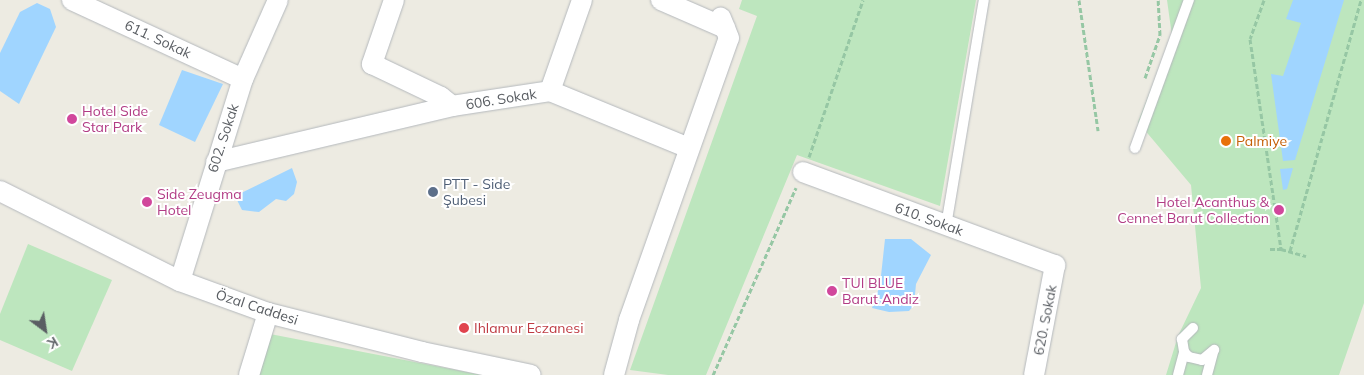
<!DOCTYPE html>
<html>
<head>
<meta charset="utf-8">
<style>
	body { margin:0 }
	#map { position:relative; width:1364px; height:375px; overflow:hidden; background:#edebe2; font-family:Mulish,sans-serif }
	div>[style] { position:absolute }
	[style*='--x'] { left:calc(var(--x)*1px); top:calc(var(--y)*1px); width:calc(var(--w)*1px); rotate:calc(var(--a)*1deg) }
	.green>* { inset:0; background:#bde6be }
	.water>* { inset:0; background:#a0d5ff }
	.path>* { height:3px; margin-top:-1.5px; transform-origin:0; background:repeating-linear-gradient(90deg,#96c7a4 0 5px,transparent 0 7.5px) }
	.roads { filter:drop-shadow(0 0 1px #b4b8bc) drop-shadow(0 0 1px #b4b8bc) }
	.lane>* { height:10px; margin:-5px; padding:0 5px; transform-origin:5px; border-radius:5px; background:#fff }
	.street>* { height:20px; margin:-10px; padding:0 10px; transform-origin:10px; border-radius:10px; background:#fff }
	.dots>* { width:14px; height:14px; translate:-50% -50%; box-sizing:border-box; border:2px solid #fff; border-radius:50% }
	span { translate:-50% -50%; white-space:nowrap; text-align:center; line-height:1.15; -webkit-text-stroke:4px #fff; paint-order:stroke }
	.street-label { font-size:14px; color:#5a5e63 }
	.hotel-label { font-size:14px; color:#b23c85 }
	.left { translate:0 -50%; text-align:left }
	.right { translate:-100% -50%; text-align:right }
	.food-label { font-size:14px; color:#c56008 }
	.service-label { font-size:14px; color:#4e5e75 }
	.health-label { font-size:14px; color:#be3a42 }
	.north { position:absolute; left:20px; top:305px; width:50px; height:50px; -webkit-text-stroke:4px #fff; paint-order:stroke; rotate:149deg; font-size:14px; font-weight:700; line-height:20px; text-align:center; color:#5a5e63 }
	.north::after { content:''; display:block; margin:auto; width:18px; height:22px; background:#5a5e63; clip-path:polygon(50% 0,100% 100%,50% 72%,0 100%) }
</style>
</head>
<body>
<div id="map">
	<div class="green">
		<i style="clip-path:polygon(742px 0,976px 0,940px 206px,797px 155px,706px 375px,668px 375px,630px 370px,757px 16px,739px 9px)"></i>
		<i style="clip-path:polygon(1167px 0,1364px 0,1364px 303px,1339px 375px,1166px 375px,1178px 336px,1201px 288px,1191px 185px,1138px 122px,1172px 36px)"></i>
		<i style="clip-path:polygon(28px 244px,112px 280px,72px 371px,0 340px,0 314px)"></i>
		<i style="clip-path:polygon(270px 334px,482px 375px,257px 375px)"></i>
	</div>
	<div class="water">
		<i style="clip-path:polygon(1293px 0,1344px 0,1295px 160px,1283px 161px,1271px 74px,1283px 76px,1301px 23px,1286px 19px)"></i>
		<i style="clip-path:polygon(37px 3px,50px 9px,56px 27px,19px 104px,0 91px,0 53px,20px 12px)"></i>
		<i style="clip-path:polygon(182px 70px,223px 84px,195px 142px,159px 125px)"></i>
		<i style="clip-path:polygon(292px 168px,297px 182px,294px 194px,286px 201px,276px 199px,259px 212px,242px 210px,235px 196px)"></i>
		<i style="clip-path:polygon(1293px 168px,1287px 189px,1283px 190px,1280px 169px)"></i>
		<i style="clip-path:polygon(885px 239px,911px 239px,931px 255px,916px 284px,914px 305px,909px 311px,889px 312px,872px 308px,880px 285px)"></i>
	</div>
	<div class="path">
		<i style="--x:1079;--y:0;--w:132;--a:81.7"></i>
		<i style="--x:1264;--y:0;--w:41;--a:109.7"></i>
		<i style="--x:1250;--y:39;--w:212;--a:81.6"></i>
		<i style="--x:1281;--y:249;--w:26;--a:16"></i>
		<i style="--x:1145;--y:78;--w:46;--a:-70.8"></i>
		<i style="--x:1160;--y:35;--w:35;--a:-93"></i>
		<i style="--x:809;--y:157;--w:166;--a:-71"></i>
		<i style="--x:1270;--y:249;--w:11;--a:0"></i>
		<i style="--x:1290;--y:251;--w:261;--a:-74.2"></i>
		<i style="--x:713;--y:375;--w:205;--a:-66.1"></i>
	</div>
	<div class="roads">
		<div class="lane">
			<i style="--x:1135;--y:148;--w:158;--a:-70"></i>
			<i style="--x:946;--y:226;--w:229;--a:-80.5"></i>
			<i style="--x:1193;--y:328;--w:16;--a:135"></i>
			<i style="--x:1182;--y:339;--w:13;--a:81"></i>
			<i style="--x:1184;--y:352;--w:7;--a:45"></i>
			<i style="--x:1189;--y:357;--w:13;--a:13"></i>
			<i style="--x:1202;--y:360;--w:16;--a:-40"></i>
			<i style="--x:1178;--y:375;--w:24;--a:-75"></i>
			<i style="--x:1207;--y:375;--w:24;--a:-75"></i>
		</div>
		<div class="street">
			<i style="--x:72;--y:0;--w:188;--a:24.8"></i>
			<i style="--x:394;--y:0;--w:68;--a:109"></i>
			<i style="--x:372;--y:64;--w:76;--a:25.6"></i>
			<i style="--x:441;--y:97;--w:14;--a:39"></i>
			<i style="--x:452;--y:106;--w:99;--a:-8.7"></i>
			<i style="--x:550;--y:91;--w:150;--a:22.3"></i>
			<i style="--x:661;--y:0;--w:70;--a:23.6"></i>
			<i style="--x:550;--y:91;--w:96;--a:-70.6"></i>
			<i style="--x:216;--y:162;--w:243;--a:-13.3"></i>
			<i style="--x:803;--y:172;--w:269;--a:20.3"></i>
			<i style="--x:1055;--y:265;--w:112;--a:100.8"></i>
			<i style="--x:0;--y:191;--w:201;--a:26.6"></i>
			<i style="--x:180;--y:281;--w:94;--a:20"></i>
			<i style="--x:268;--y:313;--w:159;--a:14.2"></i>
			<i style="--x:422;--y:352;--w:111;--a:11.9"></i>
			<i style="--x:180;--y:281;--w:212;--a:-72.7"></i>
			<i style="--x:243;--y:79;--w:86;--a:-66.1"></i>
			<i style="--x:249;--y:375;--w:65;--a:-73"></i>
			<i style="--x:614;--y:375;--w:57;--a:-74.7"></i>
			<i style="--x:629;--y:320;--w:299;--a:-70.5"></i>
			<i style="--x:729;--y:38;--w:22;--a:-112"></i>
		</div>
	</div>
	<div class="dots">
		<i style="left:72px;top:119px;background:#d1479c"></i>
		<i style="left:1226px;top:141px;background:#e8710a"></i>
		<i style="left:433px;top:192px;background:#5c6f8a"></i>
		<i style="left:147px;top:202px;background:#d1479c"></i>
		<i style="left:1279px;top:210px;background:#d1479c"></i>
		<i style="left:832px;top:291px;background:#d1479c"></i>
		<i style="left:464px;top:328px;background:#e0444e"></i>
	</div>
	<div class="street-label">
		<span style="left:158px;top:39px;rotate:25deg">611. Sokak</span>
		<span style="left:501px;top:99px;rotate:-9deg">606. Sokak</span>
		<span style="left:223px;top:138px;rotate:-72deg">602. Sokak</span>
		<span style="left:929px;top:219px;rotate:20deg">610. Sokak</span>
		<span style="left:257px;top:307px;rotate:18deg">Özal Caddesi</span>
		<span style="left:1045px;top:320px;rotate:-79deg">620. Sokak</span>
	</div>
	<div class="hotel-label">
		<span class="left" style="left:82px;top:119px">Hotel Side<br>Star Park</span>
		<span class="left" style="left:157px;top:202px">Side Zeugma<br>Hotel</span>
		<span class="right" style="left:1269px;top:210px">Hotel Acanthus &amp;<br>Cennet Barut Collection</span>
		<span class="left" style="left:842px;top:291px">TUI BLUE<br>Barut Andiz</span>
	</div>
	<div class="food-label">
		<span class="left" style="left:1236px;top:141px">Palmiye</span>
	</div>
	<div class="service-label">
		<span class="left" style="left:443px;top:192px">PTT - Side<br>Şubesi</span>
	</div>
	<div class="health-label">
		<span class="left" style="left:474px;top:328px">Ihlamur Eczanesi</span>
	</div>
	<div class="north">K</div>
</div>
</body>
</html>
